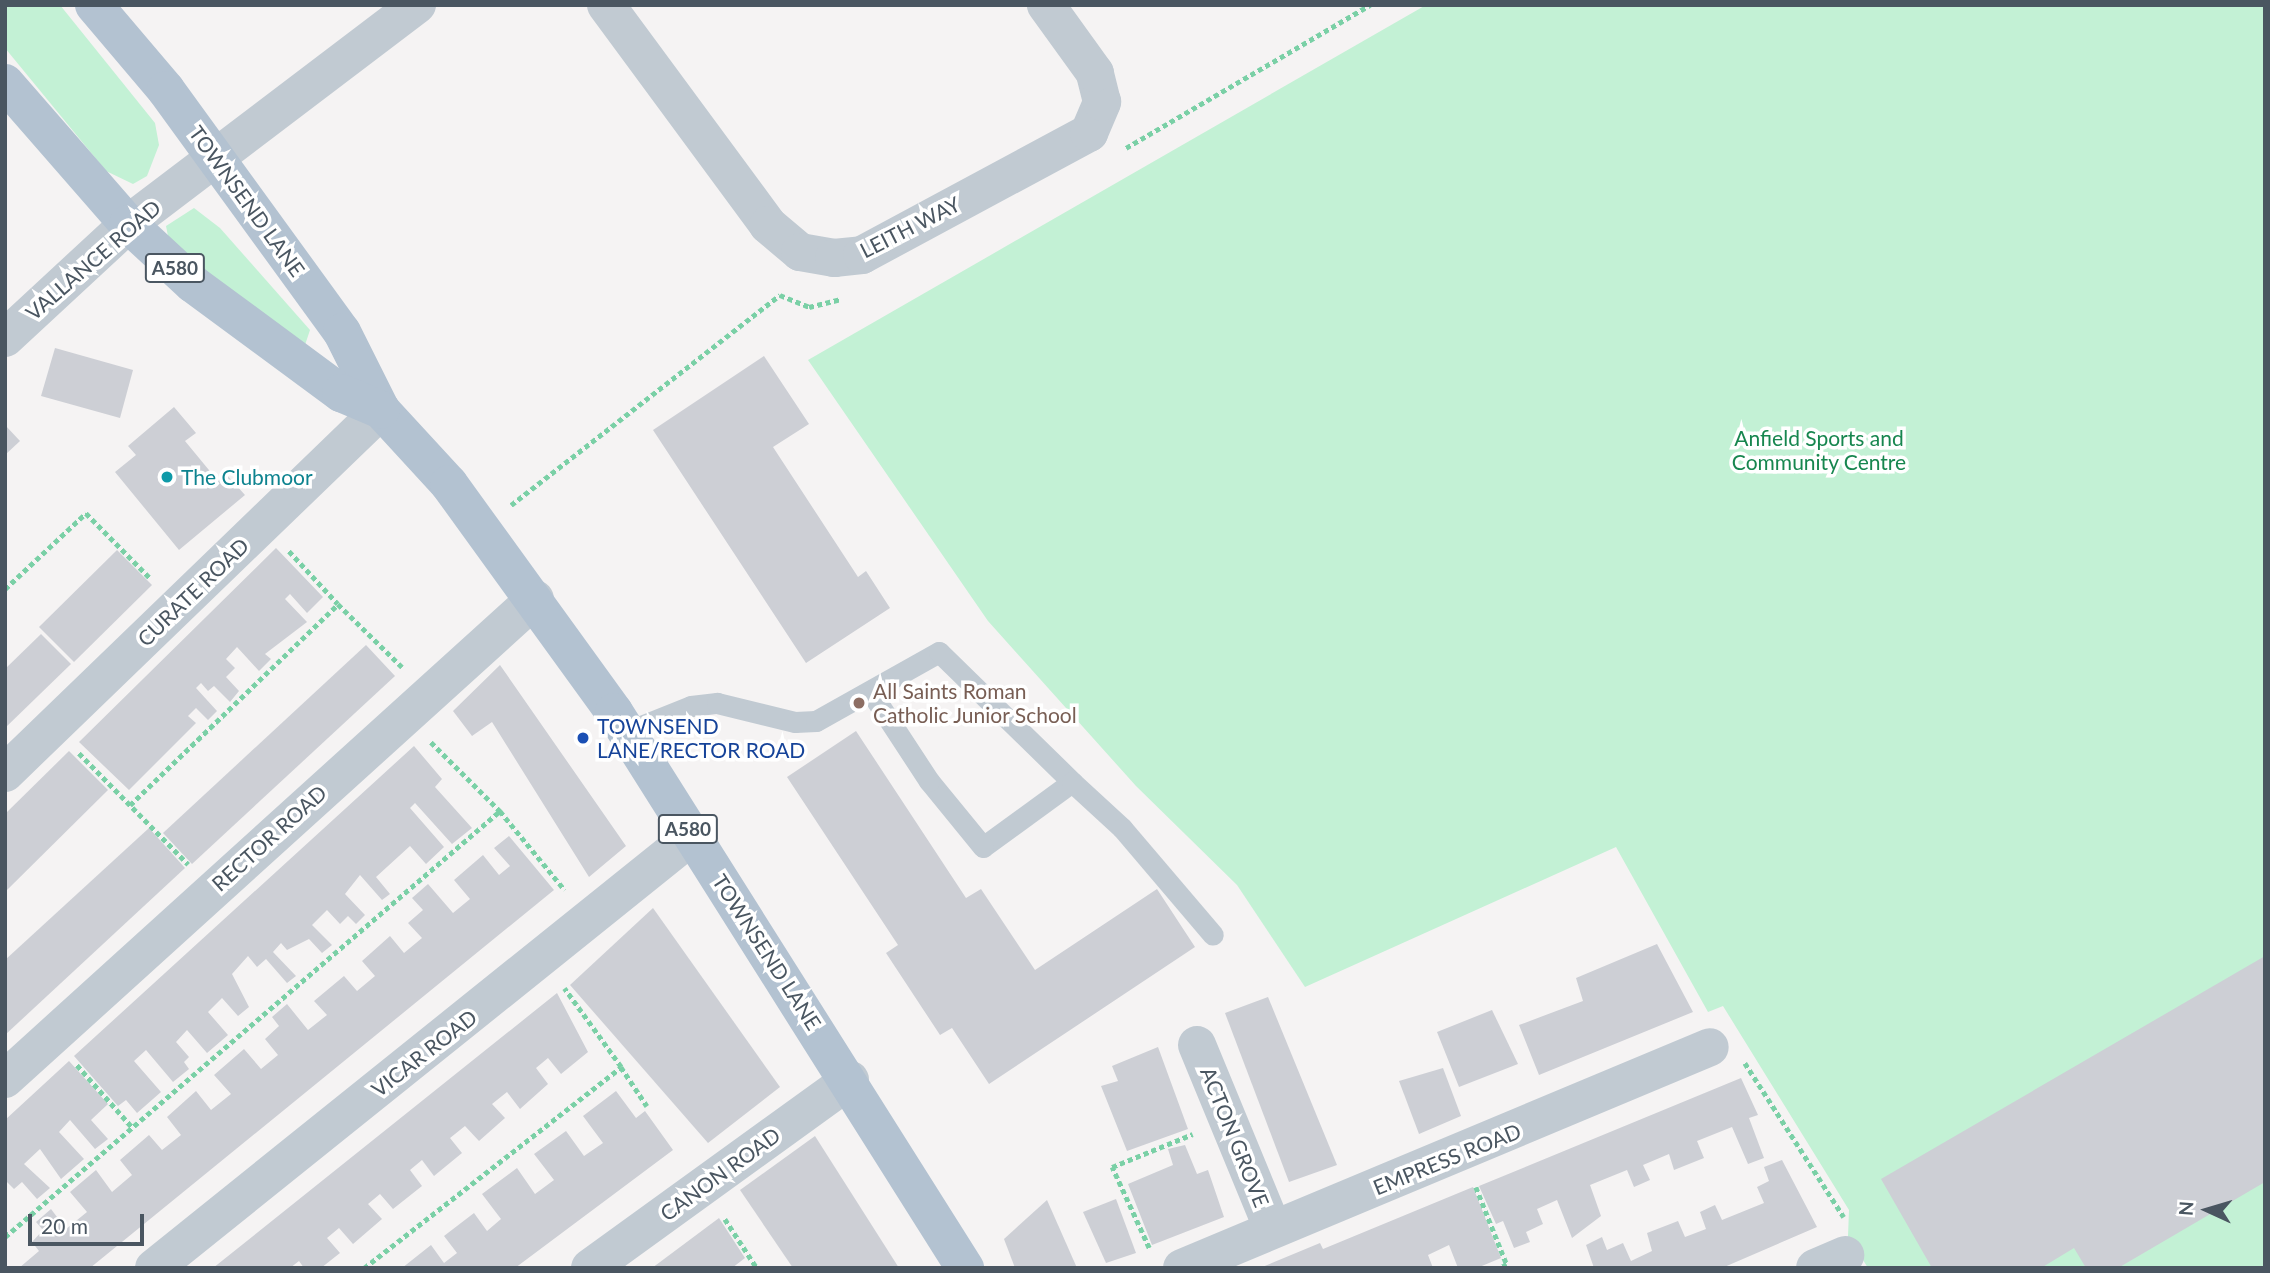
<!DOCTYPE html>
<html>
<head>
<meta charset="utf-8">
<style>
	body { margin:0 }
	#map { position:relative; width:2270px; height:1273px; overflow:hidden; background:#f5f3f3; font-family:Lato,sans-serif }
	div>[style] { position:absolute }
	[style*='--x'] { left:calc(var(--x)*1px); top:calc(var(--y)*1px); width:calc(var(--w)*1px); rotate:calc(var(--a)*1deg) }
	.green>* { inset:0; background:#c3f1d5 }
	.building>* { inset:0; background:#cdcfd5 }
	.path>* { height:4.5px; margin-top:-2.25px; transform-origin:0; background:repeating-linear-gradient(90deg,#7ad0a6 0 5px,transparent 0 8.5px) }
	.service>* { height:21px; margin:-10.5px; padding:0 10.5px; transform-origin:10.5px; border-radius:10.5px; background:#c1cad2 }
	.minor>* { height:38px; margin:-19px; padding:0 19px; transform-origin:19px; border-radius:19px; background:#c1cad2 }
	.primary>* { height:38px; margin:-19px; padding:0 19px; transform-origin:19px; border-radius:19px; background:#b3c2d1 }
	.dots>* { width:19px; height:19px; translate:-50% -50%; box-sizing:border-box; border:4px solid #fff; border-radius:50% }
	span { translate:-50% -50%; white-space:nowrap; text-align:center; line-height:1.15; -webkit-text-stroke:7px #fff; paint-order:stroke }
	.shield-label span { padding:2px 5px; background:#fff; border:2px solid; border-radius:5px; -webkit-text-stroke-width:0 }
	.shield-label { font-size:19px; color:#4a5661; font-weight:700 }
	.street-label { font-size:21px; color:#4a5661 }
	.park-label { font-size:21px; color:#17864f }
	.culture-label { font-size:21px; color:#0d838f }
	.left { translate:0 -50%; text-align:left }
	.education-label { font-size:21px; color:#785e54 }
	.transit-label { font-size:21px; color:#164399 }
	.frame { position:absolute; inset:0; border:7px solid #4a5661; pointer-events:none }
	.north { position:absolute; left:2172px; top:1175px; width:70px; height:70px; -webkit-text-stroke:5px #fff; paint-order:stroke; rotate:274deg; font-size:19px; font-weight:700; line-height:28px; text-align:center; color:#4a5661 }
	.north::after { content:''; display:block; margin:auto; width:24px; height:32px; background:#4a5661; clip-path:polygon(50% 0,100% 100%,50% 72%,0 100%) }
	.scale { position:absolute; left:28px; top:1214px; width:116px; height:32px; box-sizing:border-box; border:4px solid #4a5661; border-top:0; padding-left:9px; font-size:21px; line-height:24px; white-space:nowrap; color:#4a5661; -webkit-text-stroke:5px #fff; paint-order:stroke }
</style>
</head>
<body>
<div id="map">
	<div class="green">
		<i style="clip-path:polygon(5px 5px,60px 5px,155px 123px,159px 145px,147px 176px,133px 184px,106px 171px,5px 48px)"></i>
		<i style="clip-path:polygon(1426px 5px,2265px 5px,2265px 1268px,1868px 1268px,1848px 1236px,1849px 1210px,1723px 1006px,1708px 1012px,1616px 847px,1305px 987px,1237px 885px,1136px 786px,988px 621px,808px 360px)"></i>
		<i style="clip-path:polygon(194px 208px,220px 228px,310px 330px,305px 345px,170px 246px,166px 226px)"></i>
	</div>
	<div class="building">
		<i style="clip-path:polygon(55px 348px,133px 370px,120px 418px,41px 396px)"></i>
		<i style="clip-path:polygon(764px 356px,809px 424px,773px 447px,858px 577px,866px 571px,890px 608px,806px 663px,653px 430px)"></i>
		<i style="clip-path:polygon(174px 407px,196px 433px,185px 441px,218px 481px,226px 474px,245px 495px,179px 550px,115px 472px,136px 455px,128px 446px)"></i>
		<i style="clip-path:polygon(5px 425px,20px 441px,5px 455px)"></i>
		<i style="clip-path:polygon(276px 548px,323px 597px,307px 613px,290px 594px,285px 599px,307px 622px,265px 654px,271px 659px,259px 671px,237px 647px,226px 659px,235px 668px,226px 677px,239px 691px,230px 702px,214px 686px,208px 691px,201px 683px,196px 688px,217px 711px,208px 720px,196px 708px,188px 716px,196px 723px,129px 790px,79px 742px)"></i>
		<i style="clip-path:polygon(117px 550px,152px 585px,74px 662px,39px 627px)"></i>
		<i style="clip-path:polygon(41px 634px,71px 664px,5px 728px,5px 669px)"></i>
		<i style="clip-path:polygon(366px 645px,395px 676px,192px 864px,163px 833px)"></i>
		<i style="clip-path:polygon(500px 665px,626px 846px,589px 877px,492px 722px,472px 736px,453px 711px)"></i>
		<i style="clip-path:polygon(856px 731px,966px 898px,981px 889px,1035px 970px,1157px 889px,1195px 947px,989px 1084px,952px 1028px,940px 1035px,886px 953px,898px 945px,787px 777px)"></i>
		<i style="clip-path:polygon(414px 746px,442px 779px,435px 787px,472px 828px,452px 844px,415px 803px,410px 808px,444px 847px,426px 864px,410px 846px,376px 877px,390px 894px,382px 900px,360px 875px,345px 894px,365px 915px,356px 924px,348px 916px,340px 924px,327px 910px,312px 925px,332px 945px,322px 953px,309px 939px,287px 950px,281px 943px,273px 952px,296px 976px,287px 983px,266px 959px,257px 967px,248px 956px,232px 974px,249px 1007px,238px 1016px,222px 998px,208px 1012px,228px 1035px,207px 1053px,187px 1030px,176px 1042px,189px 1057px,184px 1062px,189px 1069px,173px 1082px,146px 1050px,134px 1061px,161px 1092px,137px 1113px,126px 1100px,118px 1106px,74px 1056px)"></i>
		<i style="clip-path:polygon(69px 751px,108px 790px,5px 892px,5px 814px)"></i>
		<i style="clip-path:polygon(149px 828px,185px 868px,5px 1035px,5px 960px)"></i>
		<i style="clip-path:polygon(509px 836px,554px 890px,90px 1268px,19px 1268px,39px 1251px,32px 1242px,43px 1230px,36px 1222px,51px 1209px,66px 1229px,87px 1212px,70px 1192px,96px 1170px,112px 1192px,132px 1175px,120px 1160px,149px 1135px,162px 1150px,181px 1135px,167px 1117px,196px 1091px,211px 1110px,231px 1094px,214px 1075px,244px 1049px,261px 1069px,278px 1055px,265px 1039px,279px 1026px,272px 1017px,287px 1004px,308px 1030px,327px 1015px,314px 1001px,344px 976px,357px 991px,375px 976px,362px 961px,390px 936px,404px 953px,422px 938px,408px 923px,423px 910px,412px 898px,428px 884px,453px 913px,470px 899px,454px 880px,483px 855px,499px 875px,510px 866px,494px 848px)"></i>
		<i style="clip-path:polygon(653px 908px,780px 1087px,708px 1143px,570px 985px)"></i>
		<i style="clip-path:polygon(1657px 944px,1693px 1012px,1539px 1075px,1519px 1025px,1583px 1001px,1576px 978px)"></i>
		<i style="clip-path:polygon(2265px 956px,2265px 1182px,2118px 1268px,2086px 1268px,2074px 1248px,2041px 1268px,1932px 1268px,1881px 1179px)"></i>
		<i style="clip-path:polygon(557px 993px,588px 1052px,561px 1074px,548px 1058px,536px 1068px,548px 1084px,520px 1109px,507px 1092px,492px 1104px,505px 1118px,479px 1141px,465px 1126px,450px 1138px,462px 1153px,434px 1176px,422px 1160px,410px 1170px,422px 1186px,393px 1209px,380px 1194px,368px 1204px,382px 1219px,353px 1244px,339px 1228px,327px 1238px,340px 1253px,321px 1268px,304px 1268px,299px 1261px,290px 1268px,213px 1268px)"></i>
		<i style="clip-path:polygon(1268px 997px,1337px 1165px,1289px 1182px,1225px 1013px)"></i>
		<i style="clip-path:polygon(1492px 1010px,1518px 1064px,1459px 1087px,1437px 1032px)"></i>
		<i style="clip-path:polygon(1158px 1047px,1188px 1129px,1127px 1151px,1101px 1086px,1118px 1081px,1112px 1066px)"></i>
		<i style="clip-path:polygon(69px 1061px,108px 1104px,91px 1120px,108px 1139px,95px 1149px,70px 1120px,59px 1132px,84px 1159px,61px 1179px,40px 1149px,24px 1164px,50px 1188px,37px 1199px,22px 1182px,14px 1189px,5px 1180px,5px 1120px)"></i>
		<i style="clip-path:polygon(1443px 1068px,1461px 1116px,1419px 1134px,1399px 1081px)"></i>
		<i style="clip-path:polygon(1741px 1078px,1758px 1115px,1749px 1118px,1764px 1158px,1748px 1164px,1732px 1127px,1697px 1141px,1704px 1158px,1674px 1170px,1669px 1154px,1643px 1165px,1650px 1180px,1634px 1187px,1627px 1170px,1590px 1185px,1601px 1216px,1572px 1238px,1557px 1200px,1537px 1209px,1543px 1224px,1526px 1232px,1530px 1242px,1514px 1248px,1503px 1221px,1496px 1224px,1479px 1186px)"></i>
		<i style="clip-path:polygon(616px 1091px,636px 1118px,645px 1111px,673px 1150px,515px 1268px,402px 1268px,431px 1245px,444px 1263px,457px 1253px,444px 1236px,474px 1213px,487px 1231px,501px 1219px,482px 1194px,517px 1168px,535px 1194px,554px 1180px,534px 1154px,566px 1131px,584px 1156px,603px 1143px,583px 1116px)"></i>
		<i style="clip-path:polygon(815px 1136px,899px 1268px,793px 1268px,740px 1190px)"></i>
		<i style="clip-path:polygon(1185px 1145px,1197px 1174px,1208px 1170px,1224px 1217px,1152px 1245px,1128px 1184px,1173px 1165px,1168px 1149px)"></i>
		<i style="clip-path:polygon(1782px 1160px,1817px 1227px,1722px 1268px,1594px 1268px,1586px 1245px,1602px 1237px,1607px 1250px,1623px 1243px,1631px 1261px,1652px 1251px,1647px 1233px,1678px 1221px,1685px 1237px,1706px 1229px,1700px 1212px,1715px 1205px,1722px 1220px,1764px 1203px,1757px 1187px,1769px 1181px,1764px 1167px)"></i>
		<i style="clip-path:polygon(1473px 1187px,1501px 1258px,1477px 1268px,1458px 1268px,1449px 1245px,1428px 1255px,1433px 1268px,1260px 1268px,1320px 1243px,1323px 1249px)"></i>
		<i style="clip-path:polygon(1116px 1199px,1136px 1253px,1106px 1263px,1083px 1212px)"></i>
		<i style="clip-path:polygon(1047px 1200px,1077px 1268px,1015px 1268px,1004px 1239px)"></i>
		<i style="clip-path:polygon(719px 1218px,745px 1258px,732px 1268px,652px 1268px)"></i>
	</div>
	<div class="path">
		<i style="--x:1126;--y:148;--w:283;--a:-30.4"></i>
		<i style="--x:511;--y:505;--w:341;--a:-38"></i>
		<i style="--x:780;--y:295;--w:31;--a:22"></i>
		<i style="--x:809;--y:307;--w:32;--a:-14"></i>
		<i style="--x:289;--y:551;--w:72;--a:47.2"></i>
		<i style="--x:5;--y:589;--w:111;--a:-43.2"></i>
		<i style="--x:86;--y:513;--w:91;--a:45.4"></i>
		<i style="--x:431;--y:742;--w:98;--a:45"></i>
		<i style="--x:79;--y:753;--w:156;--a:45.5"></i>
		<i style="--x:130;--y:805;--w:289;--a:-44"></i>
		<i style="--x:338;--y:604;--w:90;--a:44.5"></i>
		<i style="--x:1745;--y:1063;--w:183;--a:57.3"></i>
		<i style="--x:77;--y:1065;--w:83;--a:48.4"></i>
		<i style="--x:621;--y:1067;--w:47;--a:56.3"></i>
		<i style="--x:1476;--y:1187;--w:84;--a:68.3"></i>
		<i style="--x:1507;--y:1265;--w:8;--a:157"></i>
		<i style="--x:725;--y:1219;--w:59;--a:56.9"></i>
		<i style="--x:5;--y:1237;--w:653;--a:-40.72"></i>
		<i style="--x:500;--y:811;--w:102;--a:50.6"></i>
		<i style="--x:1149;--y:1248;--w:89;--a:-114.6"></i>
		<i style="--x:1112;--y:1167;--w:87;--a:-22.2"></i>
		<i style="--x:364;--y:1268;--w:326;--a:-38"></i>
		<i style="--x:621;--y:1067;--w:97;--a:-125.8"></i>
	</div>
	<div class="service">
		<i style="--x:626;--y:732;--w:70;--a:-21.8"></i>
		<i style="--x:691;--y:706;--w:26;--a:-7"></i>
		<i style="--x:717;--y:703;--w:80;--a:13.7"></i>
		<i style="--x:795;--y:722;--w:21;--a:-3"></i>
		<i style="--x:816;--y:721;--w:141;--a:-29.3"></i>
		<i style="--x:939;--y:652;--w:186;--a:44.3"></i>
		<i style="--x:1072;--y:782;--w:110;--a:143.9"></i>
		<i style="--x:983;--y:847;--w:85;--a:-129.3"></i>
		<i style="--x:929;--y:781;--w:104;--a:-123.2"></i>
		<i style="--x:1072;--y:782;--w:68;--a:42.6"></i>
		<i style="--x:1122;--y:828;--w:140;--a:49.6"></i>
	</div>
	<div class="minor">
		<i style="--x:606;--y:5;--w:273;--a:53.6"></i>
		<i style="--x:768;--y:225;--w:42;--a:40.2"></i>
		<i style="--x:800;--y:252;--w:35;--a:10"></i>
		<i style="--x:834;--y:258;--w:28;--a:-6"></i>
		<i style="--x:862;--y:255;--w:258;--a:-28.3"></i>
		<i style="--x:1089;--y:133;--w:34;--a:-67"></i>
		<i style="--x:1102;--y:102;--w:30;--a:-104"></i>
		<i style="--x:1095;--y:73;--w:84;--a:-125.8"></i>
		<i style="--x:5;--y:338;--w:168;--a:-42.8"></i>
		<i style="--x:128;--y:224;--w:363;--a:-37.2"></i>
		<i style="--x:5;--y:773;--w:523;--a:-43.99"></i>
		<i style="--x:1197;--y:1045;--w:199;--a:67.6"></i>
		<i style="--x:5;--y:1079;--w:715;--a:-42.17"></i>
		<i style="--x:154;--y:1268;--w:690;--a:-38.76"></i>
		<i style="--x:590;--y:1268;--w:321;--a:-35.9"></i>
		<i style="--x:1182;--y:1268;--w:572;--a:-22.71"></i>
		<i style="--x:1815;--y:1268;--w:33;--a:-23"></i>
	</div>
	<div class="primary">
		<i style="--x:94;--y:5;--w:111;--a:49.7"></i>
		<i style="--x:166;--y:90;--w:299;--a:54"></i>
		<i style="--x:342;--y:332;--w:87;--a:63.4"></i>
		<i style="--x:381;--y:410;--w:100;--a:47.4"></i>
		<i style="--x:449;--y:484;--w:281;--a:54.1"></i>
		<i style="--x:614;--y:712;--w:658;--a:57.74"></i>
		<i style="--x:5;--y:83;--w:187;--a:48.9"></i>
		<i style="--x:128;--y:224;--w:88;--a:42.7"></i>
		<i style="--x:193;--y:284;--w:184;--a:36.4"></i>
		<i style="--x:341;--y:393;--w:43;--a:23"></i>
	</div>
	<div class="dots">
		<i style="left:167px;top:477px;background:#0f9aa8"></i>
		<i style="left:859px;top:703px;background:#8d6e63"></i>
		<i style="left:583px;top:738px;background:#1a4fb4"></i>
	</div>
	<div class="shield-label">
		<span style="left:175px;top:268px">A580</span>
		<span style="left:688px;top:829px">A580</span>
	</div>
	<div class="street-label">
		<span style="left:247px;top:201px;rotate:54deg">TOWNSEND LANE</span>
		<span style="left:910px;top:227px;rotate:-27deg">LEITH WAY</span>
		<span style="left:93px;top:260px;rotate:-41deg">VALLANCE ROAD</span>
		<span style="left:193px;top:592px;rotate:-44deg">CURATE ROAD</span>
		<span style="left:269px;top:838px;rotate:-42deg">RECTOR ROAD</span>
		<span style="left:767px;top:952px;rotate:57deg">TOWNSEND LANE</span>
		<span style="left:424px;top:1053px;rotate:-38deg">VICAR ROAD</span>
		<span style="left:1235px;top:1137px;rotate:68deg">ACTON GROVE</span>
		<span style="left:1447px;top:1159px;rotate:-22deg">EMPRESS ROAD</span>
		<span style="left:720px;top:1174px;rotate:-36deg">CANON ROAD</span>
	</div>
	<div class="park-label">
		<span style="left:1819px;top:450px">Anfield Sports and<br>Community Centre</span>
	</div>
	<div class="culture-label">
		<span class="left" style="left:181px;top:477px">The Clubmoor</span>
	</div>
	<div class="education-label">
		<span class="left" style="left:873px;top:703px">All Saints Roman<br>Catholic Junior School</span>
	</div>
	<div class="transit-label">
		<span class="left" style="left:597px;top:738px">TOWNSEND<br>LANE/RECTOR ROAD</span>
	</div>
	<div class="frame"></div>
	<div class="north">N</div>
	<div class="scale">20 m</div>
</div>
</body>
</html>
